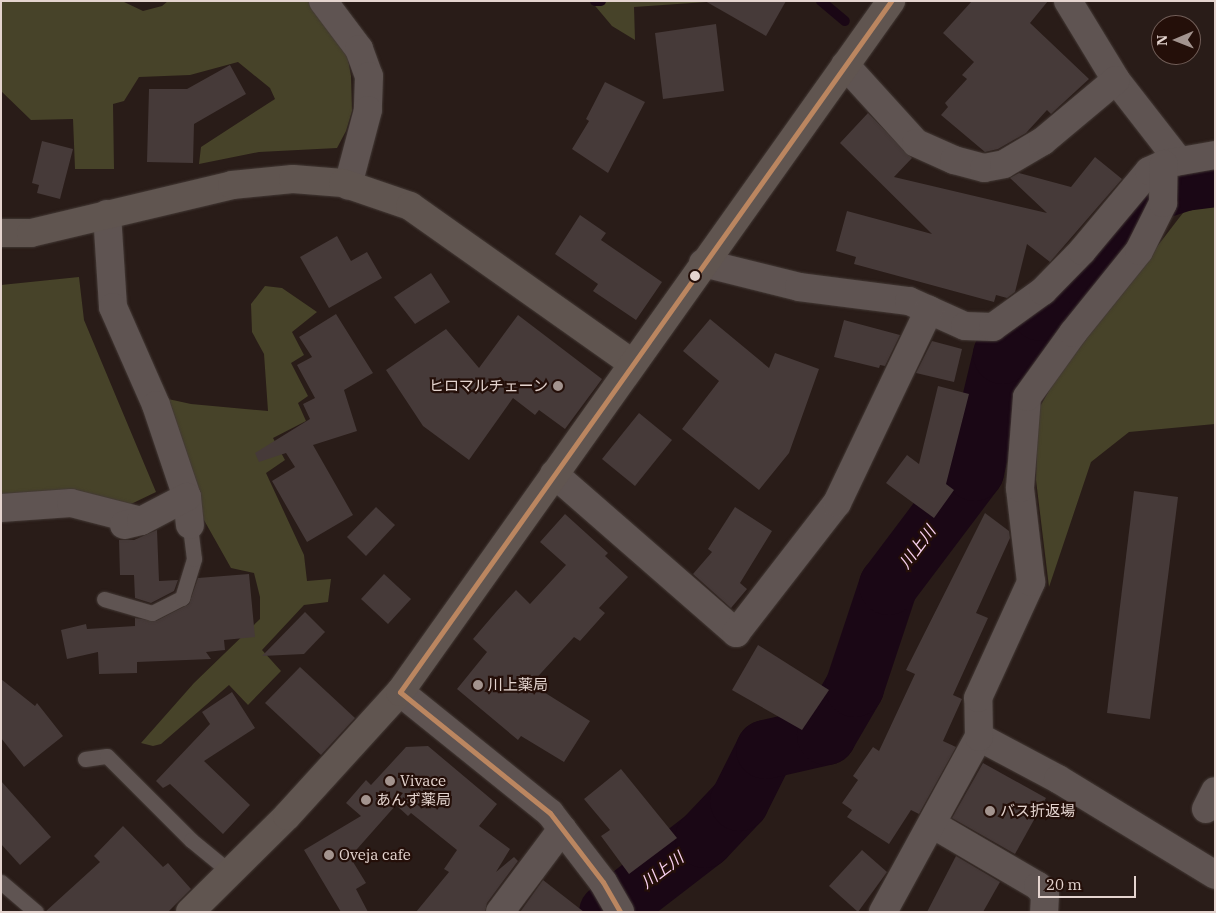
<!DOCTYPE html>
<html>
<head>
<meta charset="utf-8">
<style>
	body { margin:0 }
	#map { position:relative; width:1216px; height:913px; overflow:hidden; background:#291c18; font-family:"IBM Plex Serif","Noto Sans JP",serif }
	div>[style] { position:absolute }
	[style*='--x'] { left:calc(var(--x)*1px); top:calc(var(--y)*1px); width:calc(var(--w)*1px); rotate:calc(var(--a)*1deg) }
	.green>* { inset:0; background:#474329 }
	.stream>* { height:10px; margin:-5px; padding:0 5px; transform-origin:5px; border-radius:5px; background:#1a0715 }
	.river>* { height:59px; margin:-29.5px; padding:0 29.5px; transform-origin:29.5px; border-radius:29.5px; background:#1a0715 }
	.building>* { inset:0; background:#463a39 }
	.roads { filter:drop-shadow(0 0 1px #433935) drop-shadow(0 0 1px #433935) }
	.lane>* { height:15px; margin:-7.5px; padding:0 7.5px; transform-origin:7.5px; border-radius:7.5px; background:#5f5452 }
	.street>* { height:28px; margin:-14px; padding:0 14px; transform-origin:14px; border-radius:14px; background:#5f5452 }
	.secondary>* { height:28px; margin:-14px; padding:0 14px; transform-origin:14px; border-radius:14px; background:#605550 }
	.bus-1>* { height:5px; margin:-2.5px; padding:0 2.5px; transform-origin:2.5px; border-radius:2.5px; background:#bb8660 }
	.dots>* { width:14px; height:14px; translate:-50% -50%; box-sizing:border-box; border:2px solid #240f09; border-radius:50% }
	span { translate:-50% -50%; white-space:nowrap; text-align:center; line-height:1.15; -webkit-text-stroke:4.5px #240f09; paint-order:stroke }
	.poi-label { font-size:15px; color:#e4d4cf }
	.right { translate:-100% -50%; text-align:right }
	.left { translate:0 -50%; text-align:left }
	.water-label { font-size:16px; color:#fad2f3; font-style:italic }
	.frame { position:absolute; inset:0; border:2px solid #e4d4cf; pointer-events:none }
	.north { position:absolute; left:1151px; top:15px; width:50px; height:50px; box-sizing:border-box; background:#240f09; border:1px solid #715e58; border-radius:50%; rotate:269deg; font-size:14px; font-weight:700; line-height:20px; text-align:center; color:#e4d4cf }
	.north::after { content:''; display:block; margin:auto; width:18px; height:22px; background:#a3948f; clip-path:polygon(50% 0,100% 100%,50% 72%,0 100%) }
	.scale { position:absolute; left:1038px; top:876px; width:98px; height:22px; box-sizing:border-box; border:2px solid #e4d4cf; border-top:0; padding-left:6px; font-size:15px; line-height:18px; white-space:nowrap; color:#e4d4cf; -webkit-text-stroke:4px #240f09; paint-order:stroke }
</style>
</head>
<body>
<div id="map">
	<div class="green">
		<i style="clip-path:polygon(1px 1px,122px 1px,143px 11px,162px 6px,168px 1px,311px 1px,346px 48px,351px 76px,352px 111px,346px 131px,337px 148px,259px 152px,199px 164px,201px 147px,275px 99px,270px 88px,238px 62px,190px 75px,139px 77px,124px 101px,113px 104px,114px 169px,75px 169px,73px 119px,31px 120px,1px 91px)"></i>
		<i style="clip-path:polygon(591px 1px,721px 1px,634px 7px,635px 40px,612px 26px)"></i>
		<i style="clip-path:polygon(1215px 189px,1215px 424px,1129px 432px,1091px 462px,1049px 587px,1036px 480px,1038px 410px,1057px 377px,1179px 218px,1199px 193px)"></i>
		<i style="clip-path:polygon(79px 277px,84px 320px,156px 492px,131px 504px,1px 500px,1px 285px)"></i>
		<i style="clip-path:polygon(265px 286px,282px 288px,317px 312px,292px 332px,304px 355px,291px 363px,308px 396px,298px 403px,306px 421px,273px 438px,285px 460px,266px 473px,304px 555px,307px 581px,331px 579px,328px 602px,304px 605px,262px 650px,281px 671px,248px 705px,229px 685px,161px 744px,153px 746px,141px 743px,194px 683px,260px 619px,260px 597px,254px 573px,231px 568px,191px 497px,159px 397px,191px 404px,268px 411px,264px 354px,252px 332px,251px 304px)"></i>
	</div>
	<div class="stream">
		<i style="--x:595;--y:1;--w:6;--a:0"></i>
		<i style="--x:821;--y:1;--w:31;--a:40"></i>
	</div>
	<div class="river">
		<i style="--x:608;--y:912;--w:121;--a:-37.6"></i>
		<i style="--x:704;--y:838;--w:51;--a:-46.6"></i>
		<i style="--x:739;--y:801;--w:58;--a:-63.4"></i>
		<i style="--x:765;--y:749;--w:63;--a:-12.9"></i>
		<i style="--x:826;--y:735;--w:56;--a:-59.7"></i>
		<i style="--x:854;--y:687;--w:108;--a:-71.6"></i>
		<i style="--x:888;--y:585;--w:143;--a:-53"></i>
		<i style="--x:974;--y:471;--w:120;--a:-76.5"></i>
		<i style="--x:1002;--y:354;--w:57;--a:-48.5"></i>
		<i style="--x:1040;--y:311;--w:57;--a:-35.7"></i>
		<i style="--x:1086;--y:278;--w:67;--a:-49.9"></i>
		<i style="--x:1129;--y:227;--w:41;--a:-59"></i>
		<i style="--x:1150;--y:192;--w:36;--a:-18"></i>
		<i style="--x:1184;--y:181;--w:31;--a:-7"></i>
	</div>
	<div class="building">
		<i style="clip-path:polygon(705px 1px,786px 1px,766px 36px)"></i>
		<i style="clip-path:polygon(972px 1px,1048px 1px,1030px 23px,1089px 79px,1051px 114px,1047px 110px,1026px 133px,998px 149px,985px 152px,941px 115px,948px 107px,945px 103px,967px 79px,962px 75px,974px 62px,943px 33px)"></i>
		<i style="clip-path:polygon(716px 24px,724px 91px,663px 99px,655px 33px)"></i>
		<i style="clip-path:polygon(230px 65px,246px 94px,194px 124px,193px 163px,147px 162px,149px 89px,187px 89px)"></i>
		<i style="clip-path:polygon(605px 82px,645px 102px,608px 173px,572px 149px,589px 121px,586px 119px)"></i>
		<i style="clip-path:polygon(868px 113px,912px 158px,894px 177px,1047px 213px,1010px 178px,1019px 173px,1071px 187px,1095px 157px,1122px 179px,1050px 262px,1027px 244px,1015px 292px,1007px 298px,996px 295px,994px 302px,854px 264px,856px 257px,836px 251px,847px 211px,932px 234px,840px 143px)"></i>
		<i style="clip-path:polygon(42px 141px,73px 149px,60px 199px,37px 193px,39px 185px,32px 183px)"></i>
		<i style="clip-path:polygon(580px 215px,606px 233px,601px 240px,662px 282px,636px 320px,593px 291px,598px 284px,555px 254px)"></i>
		<i style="clip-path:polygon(337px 236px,351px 261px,367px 252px,382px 278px,329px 308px,300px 257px)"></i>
		<i style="clip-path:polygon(431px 273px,450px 302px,415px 324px,394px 297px)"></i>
		<i style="clip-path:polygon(336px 314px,373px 373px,344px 390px,357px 431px,313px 445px,353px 515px,307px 542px,272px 481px,295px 467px,286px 453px,259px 462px,255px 453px,310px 419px,303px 404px,315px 398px,297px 365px,312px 357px,299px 337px)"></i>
		<i style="clip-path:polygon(518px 315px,602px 379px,565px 429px,539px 410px,535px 415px,513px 398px,469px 460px,423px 426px,386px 370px,446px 329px,479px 368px)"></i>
		<i style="clip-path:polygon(710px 319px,769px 368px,775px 353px,819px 369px,789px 453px,759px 490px,682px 429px,719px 381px,683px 351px)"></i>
		<i style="clip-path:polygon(844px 320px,900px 335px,885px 366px,880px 365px,879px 368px,834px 357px)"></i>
		<i style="clip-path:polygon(932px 341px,962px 349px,954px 382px,916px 373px)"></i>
		<i style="clip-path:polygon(938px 386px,969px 394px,946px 484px,954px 490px,934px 518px,886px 483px,907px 455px,919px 464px)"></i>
		<i style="clip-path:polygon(639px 413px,672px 440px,635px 486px,602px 459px)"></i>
		<i style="clip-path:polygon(1134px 491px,1178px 497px,1150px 719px,1107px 713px)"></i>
		<i style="clip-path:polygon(376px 507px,395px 525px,366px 556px,347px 537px)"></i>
		<i style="clip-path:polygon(735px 507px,772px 531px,740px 583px,747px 589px,731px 608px,693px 574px,712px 552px,708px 549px)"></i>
		<i style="clip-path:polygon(985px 513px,1009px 531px,1010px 538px,976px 613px,988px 618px,953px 695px,962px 699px,943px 741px,956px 747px,919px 814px,911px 810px,889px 844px,847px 817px,852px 810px,842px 803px,858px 780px,853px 776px,873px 747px,879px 751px,915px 674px,906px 670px)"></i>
		<i style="clip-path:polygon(565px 514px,608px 553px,605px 556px,628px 577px,599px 608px,605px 613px,580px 641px,574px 637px,531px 684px,590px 721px,564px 762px,521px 736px,518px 740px,457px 689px,487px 652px,473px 639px,496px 612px,516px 590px,530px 604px,566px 565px,540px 542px)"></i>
		<i style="clip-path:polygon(157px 530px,159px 581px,178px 580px,174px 591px,151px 603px,135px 598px,134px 575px,120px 575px,119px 540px,134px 540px)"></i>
		<i style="clip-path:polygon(249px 574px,255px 637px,224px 640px,225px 650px,206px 652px,211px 659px,137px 662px,137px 673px,99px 674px,98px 652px,67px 659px,61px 630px,86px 624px,87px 629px,135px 626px,135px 618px,156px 621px,189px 604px,198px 578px)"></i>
		<i style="clip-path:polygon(384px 574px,411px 599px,388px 624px,361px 599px)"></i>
		<i style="clip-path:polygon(305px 612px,325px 632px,304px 654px,262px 656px)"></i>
		<i style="clip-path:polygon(758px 645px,829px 690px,802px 730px,732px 690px)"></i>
		<i style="clip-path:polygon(300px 667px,355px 718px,321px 755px,265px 703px)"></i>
		<i style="clip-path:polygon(1px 679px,35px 706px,37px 703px,63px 736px,24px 767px,1px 738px)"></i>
		<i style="clip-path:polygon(232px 692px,255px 728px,204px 761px,250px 805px,223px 834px,170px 784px,163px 788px,156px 781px,210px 724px,202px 712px)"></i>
		<i style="clip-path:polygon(428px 746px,497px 804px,479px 826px,510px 849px,496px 872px,514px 857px,518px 861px,487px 903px,485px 912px,416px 912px,449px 872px,444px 869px,457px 850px,411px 813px,408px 816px,396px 805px,350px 857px,366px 883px,356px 889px,368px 912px,341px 912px,304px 850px,361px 816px,346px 803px,366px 780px,371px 785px,406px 747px)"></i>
		<i style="clip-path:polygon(983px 763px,1046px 798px,1015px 854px,952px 818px)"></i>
		<i style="clip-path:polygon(621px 769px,677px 838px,629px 874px,601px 836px,610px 830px,584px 799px)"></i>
		<i style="clip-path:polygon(1px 781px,51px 837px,20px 865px,1px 844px)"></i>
		<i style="clip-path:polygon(123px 826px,163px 867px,168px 863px,191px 889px,168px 912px,45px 912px,100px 862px,94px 856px)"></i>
		<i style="clip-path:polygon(862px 850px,887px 872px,858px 912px,829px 886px)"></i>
		<i style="clip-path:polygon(956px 856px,1000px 882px,983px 912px,927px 912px)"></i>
		<i style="clip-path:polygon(543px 880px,584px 912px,520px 912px)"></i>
	</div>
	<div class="roads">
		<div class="lane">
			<i style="--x:104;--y:599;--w:50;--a:16.3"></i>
			<i style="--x:152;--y:613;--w:34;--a:-27"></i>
			<i style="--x:182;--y:598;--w:41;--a:-72.9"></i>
			<i style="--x:194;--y:559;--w:34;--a:-97"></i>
			<i style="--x:85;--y:759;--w:22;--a:-8"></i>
			<i style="--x:107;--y:756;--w:119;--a:45"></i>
			<i style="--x:191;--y:840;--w:50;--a:39.4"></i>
			<i style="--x:1;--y:882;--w:46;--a:40.6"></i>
		</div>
		<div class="street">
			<i style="--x:323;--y:1;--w:60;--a:53.1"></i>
			<i style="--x:359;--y:49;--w:29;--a:70"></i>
			<i style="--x:369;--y:76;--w:34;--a:92"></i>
			<i style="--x:368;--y:110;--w:78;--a:104.9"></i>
			<i style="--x:1068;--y:1;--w:92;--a:58.7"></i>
			<i style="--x:1116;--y:80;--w:103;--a:52.1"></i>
			<i style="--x:845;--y:65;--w:105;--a:47.7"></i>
			<i style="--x:916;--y:143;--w:42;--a:24.1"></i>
			<i style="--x:954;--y:160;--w:31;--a:15"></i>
			<i style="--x:984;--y:168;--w:20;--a:-11"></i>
			<i style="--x:1004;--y:164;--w:45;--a:-30.5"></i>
			<i style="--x:1043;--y:141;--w:95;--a:-39.9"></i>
			<i style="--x:107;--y:214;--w:93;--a:86.3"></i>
			<i style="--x:113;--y:307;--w:107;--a:66.3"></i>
			<i style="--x:156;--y:405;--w:97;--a:71.4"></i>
			<i style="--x:187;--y:497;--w:28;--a:84"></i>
			<i style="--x:703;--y:263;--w:99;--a:14"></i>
			<i style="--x:799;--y:287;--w:111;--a:7.3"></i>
			<i style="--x:909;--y:301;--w:61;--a:24.1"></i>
			<i style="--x:965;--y:326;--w:28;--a:2"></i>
			<i style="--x:993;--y:327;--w:62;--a:-35.8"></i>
			<i style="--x:1043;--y:291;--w:56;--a:-45.7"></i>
			<i style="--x:1082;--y:251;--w:104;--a:-50.1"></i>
			<i style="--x:1149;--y:171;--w:17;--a:-25"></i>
			<i style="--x:1164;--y:164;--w:52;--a:-10"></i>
			<i style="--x:554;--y:474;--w:242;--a:41.1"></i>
			<i style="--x:736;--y:633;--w:165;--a:-52.2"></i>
			<i style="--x:837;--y:503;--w:214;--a:-64.5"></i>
			<i style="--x:1;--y:508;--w:70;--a:-4.1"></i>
			<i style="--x:71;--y:503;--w:72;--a:14.4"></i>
			<i style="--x:124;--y:525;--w:17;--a:-13"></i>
			<i style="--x:141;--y:521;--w:52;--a:-27.6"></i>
			<i style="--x:400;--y:692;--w:193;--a:38.9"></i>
			<i style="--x:550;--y:813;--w:87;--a:52.5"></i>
			<i style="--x:603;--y:882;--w:34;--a:60"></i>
			<i style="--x:979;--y:737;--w:89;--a:28"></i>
			<i style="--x:1058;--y:779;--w:184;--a:31.4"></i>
			<i style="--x:1206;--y:809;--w:20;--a:-63"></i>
			<i style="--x:932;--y:824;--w:123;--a:30.3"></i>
			<i style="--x:1038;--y:886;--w:11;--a:52"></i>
			<i style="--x:1045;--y:895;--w:17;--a:93"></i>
			<i style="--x:500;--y:912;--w:104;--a:-53.2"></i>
			<i style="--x:883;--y:912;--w:200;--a:-61.3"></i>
			<i style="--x:979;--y:737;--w:39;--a:-91"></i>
			<i style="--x:978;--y:698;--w:128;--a:-65.4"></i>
			<i style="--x:1031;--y:582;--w:95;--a:-96.7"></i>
			<i style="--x:1020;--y:488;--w:91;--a:-85.6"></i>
			<i style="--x:1027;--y:397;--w:79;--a:-54.3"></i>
			<i style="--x:1073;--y:333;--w:105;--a:-51.2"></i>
			<i style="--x:1139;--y:251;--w:54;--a:-63.4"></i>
			<i style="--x:1163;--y:203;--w:39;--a:-89"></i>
		</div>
		<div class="secondary">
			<i style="--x:1;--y:233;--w:30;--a:0"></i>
			<i style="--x:31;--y:233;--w:207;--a:-13.4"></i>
			<i style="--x:232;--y:185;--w:61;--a:-5.6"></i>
			<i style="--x:293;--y:179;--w:50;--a:4.6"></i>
			<i style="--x:343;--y:183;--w:71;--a:18.9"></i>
			<i style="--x:410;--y:206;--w:272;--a:35.3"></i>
			<i style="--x:190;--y:912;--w:136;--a:-44.7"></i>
			<i style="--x:287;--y:816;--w:168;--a:-47.7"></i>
			<i style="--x:400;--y:692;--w:848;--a:-54.6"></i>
		</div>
	</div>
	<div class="bus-1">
		<i style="--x:400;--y:692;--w:848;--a:-54.6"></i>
		<i style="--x:400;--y:692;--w:193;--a:38.9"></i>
		<i style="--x:550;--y:813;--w:87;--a:52.5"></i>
		<i style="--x:603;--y:882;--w:34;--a:60"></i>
	</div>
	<div class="dots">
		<i style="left:695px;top:276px;background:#e4d4cf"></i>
		<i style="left:558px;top:386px;background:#a3948f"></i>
		<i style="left:478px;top:685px;background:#a3948f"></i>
		<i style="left:390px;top:781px;background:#a3948f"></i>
		<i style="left:366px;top:800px;background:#a3948f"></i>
		<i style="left:990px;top:811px;background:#a3948f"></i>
		<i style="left:329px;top:855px;background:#a3948f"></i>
	</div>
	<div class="poi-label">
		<span class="right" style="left:548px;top:386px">ヒロマルチェーン</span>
		<span class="left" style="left:488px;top:685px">川上薬局</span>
		<span class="left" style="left:400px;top:781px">Vivace</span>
		<span class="left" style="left:376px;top:800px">あんず薬局</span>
		<span class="left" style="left:1000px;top:811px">バス折返場</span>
		<span class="left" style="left:339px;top:855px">Oveja cafe</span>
	</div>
	<div class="water-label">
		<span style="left:917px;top:547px;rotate:-53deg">川上川</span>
		<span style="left:662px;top:870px;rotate:-37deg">川上川</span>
	</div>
	<div class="frame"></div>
	<div class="north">N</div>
	<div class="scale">20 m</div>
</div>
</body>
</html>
